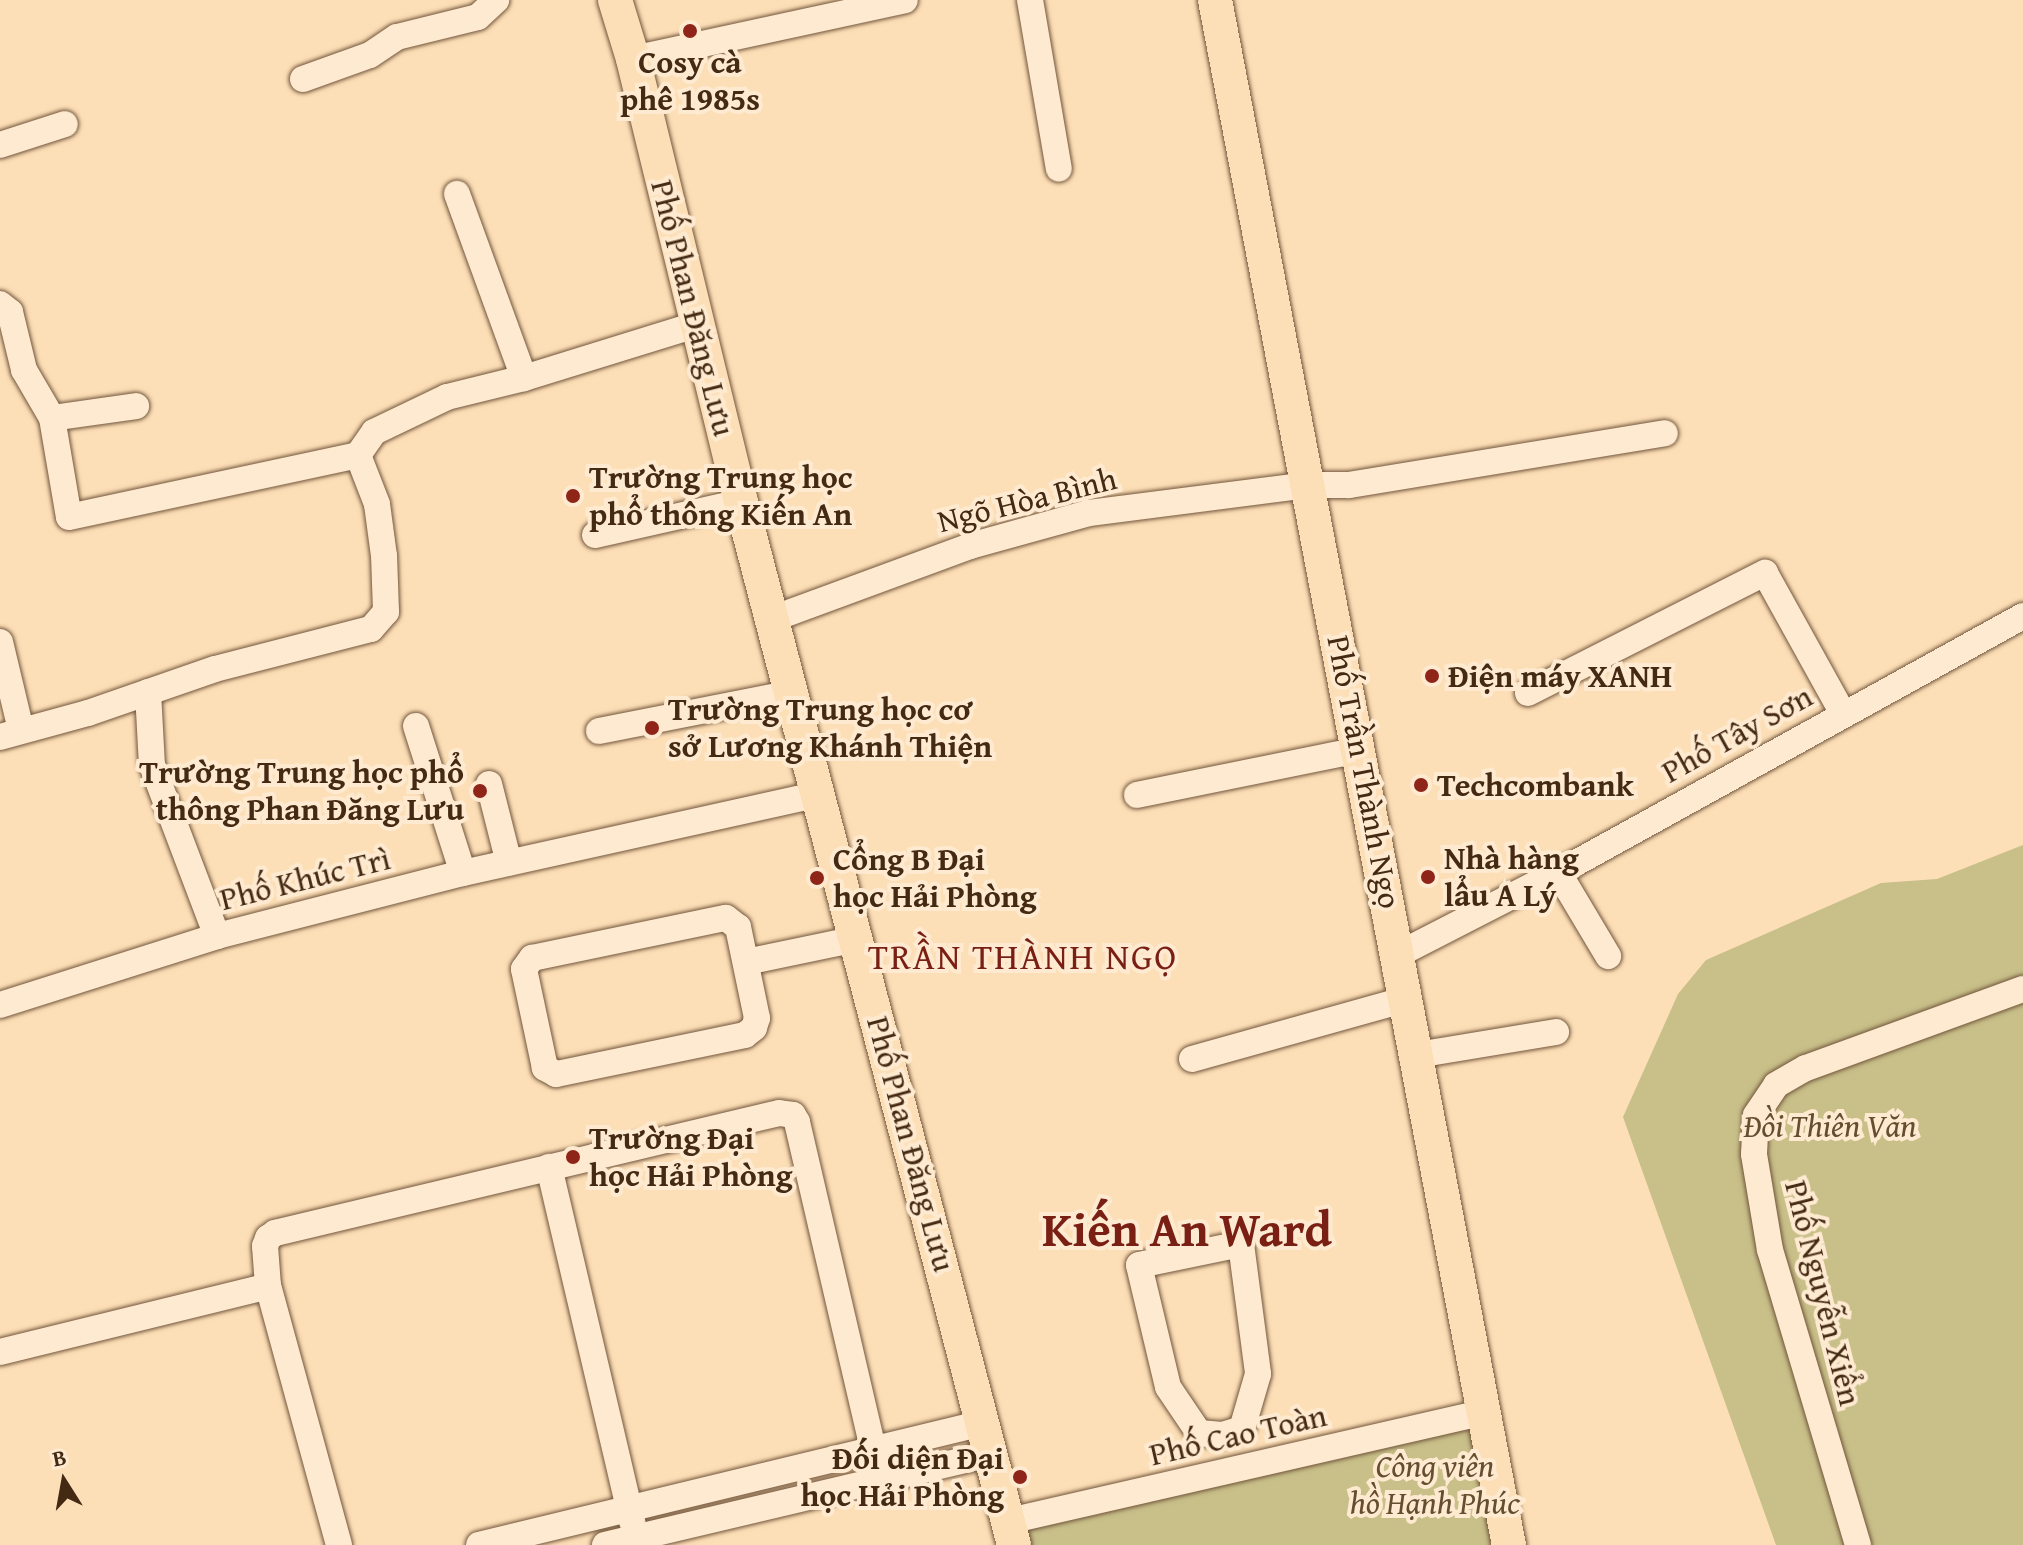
<!DOCTYPE html>
<html>
<head>
<meta charset="utf-8">
<style>
	body { margin:0 }
	#map { position:relative; width:2023px; height:1545px; overflow:hidden; background:#fddfb7; font-family:"Gentium Book Plus",serif }
	div>[style] { position:absolute }
	[style*='--x'] { left:calc(var(--x)*1px); top:calc(var(--y)*1px); width:calc(var(--w)*1px); rotate:calc(var(--a)*1deg) }
	.green>* { inset:0; background:#c8bf89 }
	.roads { filter:drop-shadow(0 0 2px #72563c) drop-shadow(0 0 2px #72563c) }
	.minor>* { height:26px; margin:-13px; padding:0 13px; transform-origin:13px; border-radius:13px; background:#feead0 }
	.major>* { height:34px; margin:-17px; padding:0 17px; transform-origin:17px; border-radius:17px; background:#fddfb7 }
	.dots>* { width:22px; height:22px; translate:-50% -50%; box-sizing:border-box; border:4px solid #feead0; border-radius:50% }
	span { translate:-50% -50%; white-space:nowrap; text-align:center; line-height:1.15; -webkit-text-stroke:8px #feead0; paint-order:stroke }
	.poi-label { font-size:32px; color:#442913; font-weight:700 }
	.left { translate:0 -50%; text-align:left }
	.right { translate:-100% -50%; text-align:right }
	.street-label { font-size:32px; color:#442913 }
	.park-label { font-size:32px; color:#654e30; font-style:italic }
	.quarter-label { font-size:36px; color:#7a1f14; letter-spacing:2px }
	.town-label { font-size:48px; color:#7a1f14; font-weight:700 }
	.north { position:absolute; left:24px; top:1441px; width:80px; height:80px; -webkit-text-stroke:6px #feead0; paint-order:stroke; rotate:349deg; font-size:22px; font-weight:700; line-height:32px; text-align:center; color:#442913 }
	.north::after { content:''; display:block; margin:auto; width:28px; height:36px; background:#442913; clip-path:polygon(50% 0,100% 100%,50% 72%,0 100%) }
</style>
</head>
<body>
<div id="map">
	<div class="green">
		<i style="clip-path:polygon(2023px 845px,2023px 1545px,1776px 1545px,1623px 1117px,1678px 994px,1706px 960px,1881px 883px,1937px 879px)"></i>
		<i style="clip-path:polygon(1482px 1413px,1508px 1545px,1014px 1545px,1009px 1521px)"></i>
	</div>
	<div class="roads">
		<div class="minor">
			<i style="--x:1030;--y:0;--w:171;--a:80.3"></i>
			<i style="--x:633;--y:59;--w:278;--a:-12.2"></i>
			<i style="--x:303;--y:79;--w:71;--a:-19.7"></i>
			<i style="--x:370;--y:55;--w:32;--a:-34"></i>
			<i style="--x:397;--y:37;--w:83;--a:-13.9"></i>
			<i style="--x:478;--y:17;--w:25;--a:-43"></i>
			<i style="--x:0;--y:145;--w:68;--a:-17.9"></i>
			<i style="--x:0;--y:304;--w:13;--a:39"></i>
			<i style="--x:10;--y:312;--w:60;--a:76.4"></i>
			<i style="--x:24;--y:370;--w:56;--a:59.7"></i>
			<i style="--x:52;--y:418;--w:85;--a:-8.1"></i>
			<i style="--x:524;--y:378;--w:179;--a:-17.2"></i>
			<i style="--x:52;--y:418;--w:100;--a:80.3"></i>
			<i style="--x:69;--y:517;--w:296;--a:-12.1"></i>
			<i style="--x:595;--y:535;--w:150;--a:-12.7"></i>
			<i style="--x:772;--y:619;--w:211;--a:-20.2"></i>
			<i style="--x:970;--y:546;--w:123;--a:-15.5"></i>
			<i style="--x:1089;--y:513;--w:222;--a:-7.3"></i>
			<i style="--x:1309;--y:485;--w:40;--a:0"></i>
			<i style="--x:1349;--y:485;--w:320;--a:-9.3"></i>
			<i style="--x:0;--y:642;--w:90;--a:76.6"></i>
			<i style="--x:148;--y:692;--w:73;--a:86.9"></i>
			<i style="--x:152;--y:765;--w:183;--a:69.2"></i>
			<i style="--x:1528;--y:693;--w:266;--a:-26.9"></i>
			<i style="--x:1765;--y:573;--w:161;--a:61"></i>
			<i style="--x:416;--y:726;--w:154;--a:72.3"></i>
			<i style="--x:599;--y:731;--w:197;--a:-11.1"></i>
			<i style="--x:0;--y:737;--w:91;--a:-15.3"></i>
			<i style="--x:88;--y:713;--w:134;--a:-19.1"></i>
			<i style="--x:215;--y:669;--w:161;--a:-14.4"></i>
			<i style="--x:371;--y:629;--w:23;--a:-49"></i>
			<i style="--x:386;--y:612;--w:56;--a:-92"></i>
			<i style="--x:384;--y:556;--w:52;--a:-97.7"></i>
			<i style="--x:377;--y:504;--w:53;--a:-111.2"></i>
			<i style="--x:358;--y:455;--w:28;--a:-55"></i>
			<i style="--x:374;--y:432;--w:81;--a:-25.6"></i>
			<i style="--x:447;--y:397;--w:79;--a:-13.9"></i>
			<i style="--x:524;--y:378;--w:196;--a:-110"></i>
			<i style="--x:489;--y:784;--w:81;--a:75.8"></i>
			<i style="--x:1137;--y:795;--w:227;--a:-11.5"></i>
			<i style="--x:1558;--y:872;--w:98;--a:59.2"></i>
			<i style="--x:726;--y:918;--w:15;--a:37"></i>
			<i style="--x:738;--y:927;--w:93;--a:78.2"></i>
			<i style="--x:757;--y:1018;--w:10;--a:107"></i>
			<i style="--x:754;--y:1028;--w:11;--a:142"></i>
			<i style="--x:745;--y:1035;--w:193;--a:168.3"></i>
			<i style="--x:556;--y:1074;--w:13;--a:-151"></i>
			<i style="--x:545;--y:1068;--w:101;--a:-102"></i>
			<i style="--x:524;--y:969;--w:14;--a:-54"></i>
			<i style="--x:532;--y:958;--w:198;--a:-11.7"></i>
			<i style="--x:1399;--y:954;--w:197;--a:-27.2"></i>
			<i style="--x:1574;--y:864;--w:513;--a:-28.91"></i>
			<i style="--x:746;--y:962;--w:113;--a:-11.7"></i>
			<i style="--x:0;--y:1005;--w:228;--a:-17.6"></i>
			<i style="--x:217;--y:936;--w:254;--a:-14.4"></i>
			<i style="--x:463;--y:873;--w:365;--a:-12.5"></i>
			<i style="--x:1417;--y:1055;--w:141;--a:-9.4"></i>
			<i style="--x:1192;--y:1059;--w:223;--a:-15.6"></i>
			<i style="--x:549;--y:1167;--w:365;--a:76.8"></i>
			<i style="--x:1241;--y:1244;--w:131;--a:82.5"></i>
			<i style="--x:1258;--y:1374;--w:57;--a:106.2"></i>
			<i style="--x:1242;--y:1429;--w:21;--a:163"></i>
			<i style="--x:1222;--y:1435;--w:23;--a:-175"></i>
			<i style="--x:1199;--y:1433;--w:55;--a:-124"></i>
			<i style="--x:1168;--y:1387;--w:125;--a:-103.4"></i>
			<i style="--x:1139;--y:1265;--w:104;--a:-11.6"></i>
			<i style="--x:0;--y:1352;--w:276;--a:-13.8"></i>
			<i style="--x:1009;--y:1521;--w:485;--a:-12.9"></i>
			<i style="--x:339;--y:1545;--w:269;--a:-105.3"></i>
			<i style="--x:268;--y:1286;--w:40;--a:-94.3"></i>
			<i style="--x:265;--y:1246;--w:9;--a:-69"></i>
			<i style="--x:268;--y:1238;--w:9;--a:-36"></i>
			<i style="--x:275;--y:1233;--w:518;--a:-13.39"></i>
			<i style="--x:779;--y:1113;--w:14;--a:8"></i>
			<i style="--x:793;--y:1115;--w:8;--a:60"></i>
			<i style="--x:797;--y:1122;--w:367;--a:76.9"></i>
			<i style="--x:479;--y:1545;--w:519;--a:-13.61"></i>
			<i style="--x:605;--y:1545;--w:397;--a:-13.3"></i>
			<i style="--x:1858;--y:1545;--w:308;--a:-106.6"></i>
			<i style="--x:1770;--y:1250;--w:97;--a:-99.5"></i>
			<i style="--x:1754;--y:1154;--w:39;--a:-87"></i>
			<i style="--x:1756;--y:1115;--w:36;--a:-56"></i>
			<i style="--x:1776;--y:1085;--w:34;--a:-30"></i>
			<i style="--x:1806;--y:1068;--w:231;--a:-20"></i>
		</div>
		<div class="major">
			<i style="--x:615;--y:0;--w:62;--a:73"></i>
			<i style="--x:633;--y:59;--w:456;--a:76.3"></i>
			<i style="--x:741;--y:502;--w:1078;--a:75.33"></i>
			<i style="--x:1215;--y:0;--w:1573;--a:79.23"></i>
		</div>
	</div>
	<div class="dots">
		<i style="left:690px;top:31px;background:#8f2418"></i>
		<i style="left:573px;top:496px;background:#8f2418"></i>
		<i style="left:1432px;top:676px;background:#8f2418"></i>
		<i style="left:652px;top:728px;background:#8f2418"></i>
		<i style="left:1421px;top:785px;background:#8f2418"></i>
		<i style="left:480px;top:791px;background:#8f2418"></i>
		<i style="left:1428px;top:877px;background:#8f2418"></i>
		<i style="left:817px;top:878px;background:#8f2418"></i>
		<i style="left:573px;top:1157px;background:#8f2418"></i>
		<i style="left:1020px;top:1477px;background:#8f2418"></i>
	</div>
	<div class="poi-label">
		<span style="left:690px;top:81px">Cosy cà<br>phê 1985s</span>
		<span class="left" style="left:589px;top:496px">Trường Trung học<br>phổ thông Kiến An</span>
		<span class="left" style="left:1448px;top:676px">Điện máy XANH</span>
		<span class="left" style="left:668px;top:728px">Trường Trung học cơ<br>sở Lương Khánh Thiện</span>
		<span class="right" style="left:464px;top:791px">Trường Trung học phổ<br>thông Phan Đăng Lưu</span>
		<span class="left" style="left:1437px;top:785px">Techcombank</span>
		<span class="left" style="left:1444px;top:877px">Nhà hàng<br>lẩu A Lý</span>
		<span class="left" style="left:833px;top:878px">Cổng B Đại<br>học Hải Phòng</span>
		<span class="left" style="left:589px;top:1157px">Trường Đại<br>học Hải Phòng</span>
		<span class="right" style="left:1004px;top:1477px">Đối diện Đại<br>học Hải Phòng</span>
	</div>
	<div class="street-label">
		<span style="left:693px;top:308px;rotate:76deg">Phố Phan Đăng Lưu</span>
		<span style="left:1027px;top:500px;rotate:-14deg">Ngõ Hòa Bình</span>
		<span style="left:1737px;top:734px;rotate:-29deg">Phố Tây Sơn</span>
		<span style="left:1364px;top:772px;rotate:79deg">Phố Trần Thành Ngọ</span>
		<span style="left:305px;top:879px;rotate:-14deg">Phố Khúc Trì</span>
		<span style="left:911px;top:1144px;rotate:75deg">Phố Phan Đăng Lưu</span>
		<span style="left:1823px;top:1293px;rotate:76deg">Phố Nguyễn Xiển</span>
		<span style="left:1238px;top:1435px;rotate:-13deg">Phố Cao Toàn</span>
	</div>
	<div class="park-label">
		<span style="left:1830px;top:1126px">Đồi Thiên Văn</span>
		<span style="left:1435px;top:1485px">Công viên<br>hồ Hạnh Phúc</span>
	</div>
	<div class="quarter-label">
		<span style="left:1023px;top:956px">TRẦN THÀNH NGỌ</span>
	</div>
	<div class="town-label">
		<span style="left:1187px;top:1229px">Kiến An Ward</span>
	</div>
	<div class="north">B</div>
</div>
</body>
</html>
